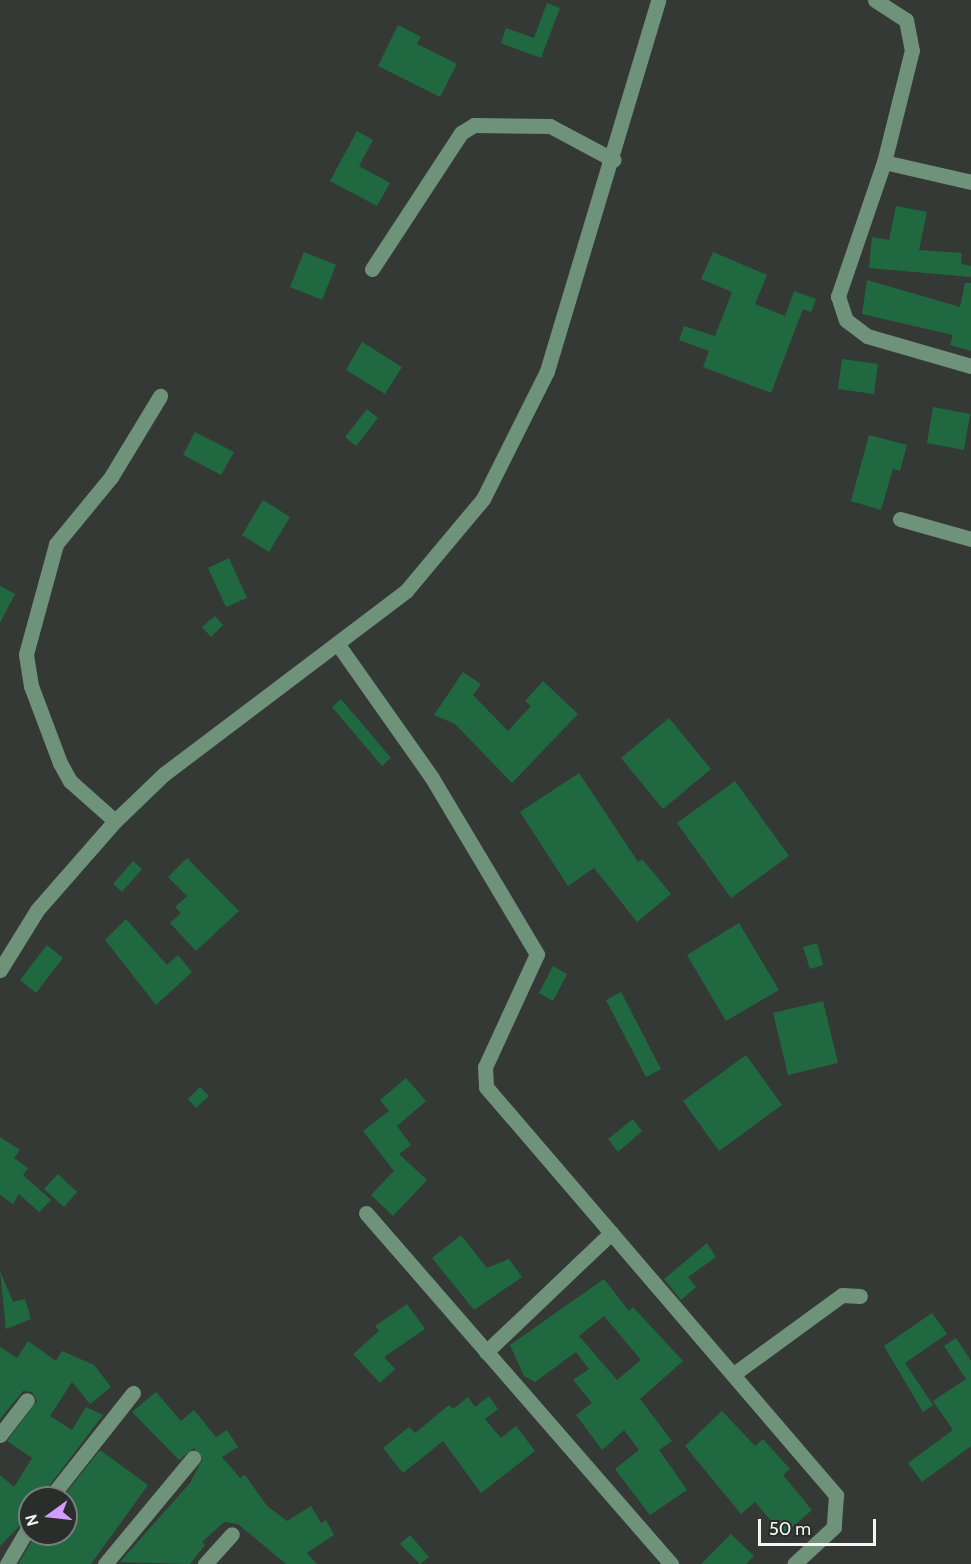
<!DOCTYPE html>
<html>
<head>
<meta charset="utf-8">
<style>
	body { margin:0 }
	#map { position:relative; width:971px; height:1564px; overflow:hidden; background:#343935; font-family:Cabin,sans-serif }
	div>[style] { position:absolute }
	[style*='--x'] { left:calc(var(--x)*1px); top:calc(var(--y)*1px); width:calc(var(--w)*1px); rotate:calc(var(--a)*1deg) }
	.building>* { inset:0; background:#206940 }
	.minor>* { height:15px; margin:-7.5px; padding:0 7.5px; transform-origin:7.5px; border-radius:7.5px; background:#6e937a }
	span { translate:-50% -50%; white-space:nowrap; text-align:center; line-height:1.15; -webkit-text-stroke:4.5px #2a2e2b; paint-order:stroke }
	.north { position:absolute; left:18px; top:1486px; width:60px; height:60px; box-sizing:border-box; background:#2a2e2b; border:2px solid #7a7e7b; border-radius:50%; rotate:255deg; font-size:16px; font-weight:700; line-height:24px; text-align:center; color:#f3f6f4 }
	.north::after { content:''; display:block; margin:auto; width:21px; height:27px; background:#d39cfd; clip-path:polygon(50% 0,100% 100%,50% 72%,0 100%) }
	.scale { position:absolute; left:758px; top:1519px; width:118px; height:27px; box-sizing:border-box; border:3px solid #f3f6f4; border-top:0; padding-left:8px; font-size:18px; line-height:21px; white-space:nowrap; color:#f3f6f4; -webkit-text-stroke:4px #2a2e2b; paint-order:stroke }
</style>
</head>
<body>
<div id="map">
	<div class="building">
		<i style="clip-path:polygon(547px 3px,560px 8px,541px 58px,501px 43px,506px 28px,534px 38px)"></i>
		<i style="clip-path:polygon(398px 25px,421px 37px,417px 44px,457px 64px,440px 97px,378px 66px)"></i>
		<i style="clip-path:polygon(357px 131px,373px 140px,359px 166px,390px 183px,377px 206px,330px 181px)"></i>
		<i style="clip-path:polygon(896px 206px,927px 212px,919px 250px,962px 253px,961px 264px,971px 266px,971px 277px,869px 268px,872px 237px,889px 240px)"></i>
		<i style="clip-path:polygon(304px 252px,336px 265px,322px 300px,290px 287px)"></i>
		<i style="clip-path:polygon(713px 252px,767px 275px,755px 304px,785px 316px,794px 291px,816px 299px,811px 312px,803px 309px,771px 393px,703px 367px,709px 351px,679px 340px,684px 326px,715px 336px,732px 292px,701px 279px)"></i>
		<i style="clip-path:polygon(867px 280px,960px 307px,965px 283px,971px 283px,971px 351px,950px 345px,953px 335px,862px 314px)"></i>
		<i style="clip-path:polygon(362px 342px,402px 367px,385px 394px,346px 370px)"></i>
		<i style="clip-path:polygon(842px 359px,878px 364px,874px 394px,838px 389px)"></i>
		<i style="clip-path:polygon(933px 407px,970px 414px,964px 450px,927px 443px)"></i>
		<i style="clip-path:polygon(367px 409px,378px 418px,356px 446px,345px 437px)"></i>
		<i style="clip-path:polygon(195px 432px,234px 452px,221px 475px,183px 455px)"></i>
		<i style="clip-path:polygon(869px 435px,907px 445px,900px 471px,893px 469px,881px 510px,851px 501px)"></i>
		<i style="clip-path:polygon(263px 500px,290px 517px,269px 552px,242px 535px)"></i>
		<i style="clip-path:polygon(229px 558px,247px 598px,226px 607px,208px 568px)"></i>
		<i style="clip-path:polygon(0 586px,15px 594px,0 623px)"></i>
		<i style="clip-path:polygon(215px 616px,223px 625px,211px 637px,202px 627px)"></i>
		<i style="clip-path:polygon(463px 672px,481px 684px,473px 695px,508px 731px,531px 706px,525px 701px,543px 681px,578px 714px,512px 783px,455px 724px,434px 715px)"></i>
		<i style="clip-path:polygon(341px 699px,391px 758px,382px 766px,332px 707px)"></i>
		<i style="clip-path:polygon(669px 718px,711px 769px,663px 809px,621px 758px)"></i>
		<i style="clip-path:polygon(579px 773px,638px 862px,642px 859px,671px 894px,637px 922px,594px 868px,568px 886px,520px 812px)"></i>
		<i style="clip-path:polygon(735px 781px,789px 856px,731px 898px,677px 823px)"></i>
		<i style="clip-path:polygon(187px 858px,239px 911px,196px 951px,170px 923px,181px 913px,175px 907px,187px 896px,168px 877px)"></i>
		<i style="clip-path:polygon(133px 861px,142px 869px,122px 892px,113px 884px)"></i>
		<i style="clip-path:polygon(126px 919px,167px 965px,178px 955px,192px 972px,156px 1005px,105px 940px)"></i>
		<i style="clip-path:polygon(739px 923px,779px 990px,726px 1021px,687px 955px)"></i>
		<i style="clip-path:polygon(817px 943px,823px 965px,810px 969px,803px 947px)"></i>
		<i style="clip-path:polygon(47px 945px,63px 958px,36px 993px,20px 980px)"></i>
		<i style="clip-path:polygon(553px 966px,567px 974px,553px 1001px,539px 993px)"></i>
		<i style="clip-path:polygon(621px 992px,661px 1069px,646px 1077px,606px 1000px)"></i>
		<i style="clip-path:polygon(823px 1001px,838px 1063px,788px 1075px,773px 1013px)"></i>
		<i style="clip-path:polygon(746px 1055px,782px 1105px,719px 1151px,683px 1101px)"></i>
		<i style="clip-path:polygon(406px 1078px,426px 1101px,397px 1126px,411px 1145px,399px 1154px,427px 1180px,393px 1216px,371px 1195px,394px 1171px,363px 1131px,389px 1111px,380px 1100px)"></i>
		<i style="clip-path:polygon(200px 1087px,209px 1096px,196px 1108px,188px 1099px)"></i>
		<i style="clip-path:polygon(633px 1119px,642px 1131px,618px 1152px,608px 1139px)"></i>
		<i style="clip-path:polygon(0 1137px,20px 1150px,14px 1158px,28px 1168px,23px 1175px,51px 1200px,39px 1212px,19px 1194px,13px 1204px,0 1195px)"></i>
		<i style="clip-path:polygon(58px 1174px,77px 1192px,64px 1207px,44px 1189px)"></i>
		<i style="clip-path:polygon(461px 1235px,487px 1268px,509px 1259px,522px 1277px,474px 1310px,432px 1258px)"></i>
		<i style="clip-path:polygon(707px 1243px,716px 1257px,688px 1277px,696px 1287px,681px 1300px,664px 1279px)"></i>
		<i style="clip-path:polygon(0 1271px,13px 1302px,25px 1299px,31px 1319px,6px 1329px)"></i>
		<i style="clip-path:polygon(evenodd,604px 1279px,629px 1311px,633px 1307px,683px 1361px,640px 1399px,672px 1441px,659px 1450px,687px 1490px,650px 1515px,615px 1469px,639px 1450px,624px 1430px,602px 1450px,576px 1415px,592px 1403px,573px 1380px,589px 1369px,576px 1352px,535px 1382px,524px 1376px,510px 1345px,604px 1279px,604px 1316px,641px 1360px,617px 1380px,579px 1336px,604px 1316px)"></i>
		<i style="clip-path:polygon(407px 1304px,425px 1329px,384px 1357px,395px 1369px,380px 1383px,353px 1354px,379px 1331px,375px 1326px)"></i>
		<i style="clip-path:polygon(932px 1313px,947px 1334px,905px 1363px,933px 1405px,923px 1412px,884px 1346px)"></i>
		<i style="clip-path:polygon(956px 1338px,971px 1361px,971px 1446px,922px 1482px,908px 1463px,953px 1430px,933px 1401px,966px 1379px,944px 1346px)"></i>
		<i style="clip-path:polygon(28px 1341px,56px 1361px,62px 1351px,94px 1365px,111px 1387px,90px 1404px,72px 1382px,50px 1416px,72px 1430px,86px 1407px,103px 1415px,40px 1498px,30px 1498px,30px 1515px,0 1546px,0 1475px,14px 1487px,32px 1458px,7px 1441px,37px 1401px,32px 1392px,23px 1391px,0 1419px,0 1347px,17px 1358px)"></i>
		<i style="clip-path:polygon(156px 1392px,181px 1421px,194px 1410px,216px 1437px,227px 1430px,238px 1447px,222px 1457px,240px 1478px,245px 1475px,267px 1506px,287px 1521px,311px 1506px,321px 1523px,326px 1520px,334px 1535px,307px 1553px,317px 1564px,286px 1564px,238px 1524px,224px 1522px,202px 1542px,205px 1545px,190px 1564px,120px 1562px,190px 1483px,202px 1460px,194px 1448px,179px 1460px,132px 1412px)"></i>
		<i style="clip-path:polygon(489px 1396px,498px 1409px,485px 1419px,501px 1438px,516px 1426px,535px 1451px,481px 1493px,443px 1441px,403px 1473px,383px 1448px,409px 1427px,415px 1433px,449px 1405px,453px 1409px,468px 1397px,475px 1407px)"></i>
		<i style="clip-path:polygon(722px 1411px,755px 1446px,763px 1439px,790px 1469px,783px 1475px,812px 1510px,783px 1535px,755px 1502px,741px 1514px,685px 1446px)"></i>
		<i style="clip-path:polygon(100px 1450px,148px 1485px,91px 1564px,18px 1564px,36px 1534px,66px 1534px,62px 1498px)"></i>
		<i style="clip-path:polygon(731px 1534px,754px 1556px,746px 1564px,701px 1564px)"></i>
		<i style="clip-path:polygon(410px 1535px,429px 1557px,420px 1564px,400px 1544px)"></i>
	</div>
	<div class="minor">
		<i style="--x:875;--y:0;--w:37;--a:33"></i>
		<i style="--x:906;--y:20;--w:31;--a:79"></i>
		<i style="--x:912;--y:50;--w:115;--a:104"></i>
		<i style="--x:884;--y:162;--w:142;--a:108.9"></i>
		<i style="--x:838;--y:296;--w:25;--a:72"></i>
		<i style="--x:846;--y:320;--w:26;--a:37"></i>
		<i style="--x:867;--y:336;--w:108;--a:16.1"></i>
		<i style="--x:884;--y:162;--w:89;--a:12.9"></i>
		<i style="--x:372;--y:269;--w:163;--a:-56.8"></i>
		<i style="--x:461;--y:133;--w:15;--a:-32"></i>
		<i style="--x:474;--y:125;--w:76;--a:0.8"></i>
		<i style="--x:550;--y:126;--w:72;--a:28"></i>
		<i style="--x:900;--y:519;--w:74;--a:15.7"></i>
		<i style="--x:339;--y:646;--w:161;--a:54.8"></i>
		<i style="--x:432;--y:778;--w:205;--a:59.2"></i>
		<i style="--x:537;--y:954;--w:124;--a:114.7"></i>
		<i style="--x:485;--y:1067;--w:20;--a:87"></i>
		<i style="--x:486;--y:1087;--w:538;--a:49.38"></i>
		<i style="--x:836;--y:1495;--w:32;--a:94"></i>
		<i style="--x:834;--y:1527;--w:54;--a:137.2"></i>
		<i style="--x:115;--y:821;--w:60;--a:-138.4"></i>
		<i style="--x:70;--y:781;--w:21;--a:-119"></i>
		<i style="--x:60;--y:763;--w:82;--a:-110.6"></i>
		<i style="--x:31;--y:686;--w:32;--a:-99"></i>
		<i style="--x:26;--y:654;--w:114;--a:-74.7"></i>
		<i style="--x:56;--y:544;--w:87;--a:-50.6"></i>
		<i style="--x:111;--y:477;--w:95;--a:-58.8"></i>
		<i style="--x:0;--y:970;--w:70;--a:-58.3"></i>
		<i style="--x:37;--y:910;--w:118;--a:-48.8"></i>
		<i style="--x:115;--y:821;--w:68;--a:-43.8"></i>
		<i style="--x:164;--y:774;--w:303;--a:-37.1"></i>
		<i style="--x:406;--y:591;--w:120;--a:-50.1"></i>
		<i style="--x:483;--y:499;--w:143;--a:-63.4"></i>
		<i style="--x:547;--y:371;--w:387;--a:-73.3"></i>
		<i style="--x:366;--y:1213;--w:465;--a:49"></i>
		<i style="--x:486;--y:1352;--w:173;--a:-43.6"></i>
		<i style="--x:735;--y:1373;--w:132;--a:-36.1"></i>
		<i style="--x:842;--y:1295;--w:18;--a:3"></i>
		<i style="--x:0;--y:1435;--w:44;--a:-52.4"></i>
		<i style="--x:50;--y:1498;--w:134;--a:-51.7"></i>
		<i style="--x:7;--y:1564;--w:45;--a:-59.5"></i>
		<i style="--x:105;--y:1564;--w:138;--a:-50.3"></i>
		<i style="--x:205;--y:1564;--w:40;--a:-48"></i>
	</div>
	<div class="north">N</div>
	<div class="scale">50 m</div>
</div>
</body>
</html>
